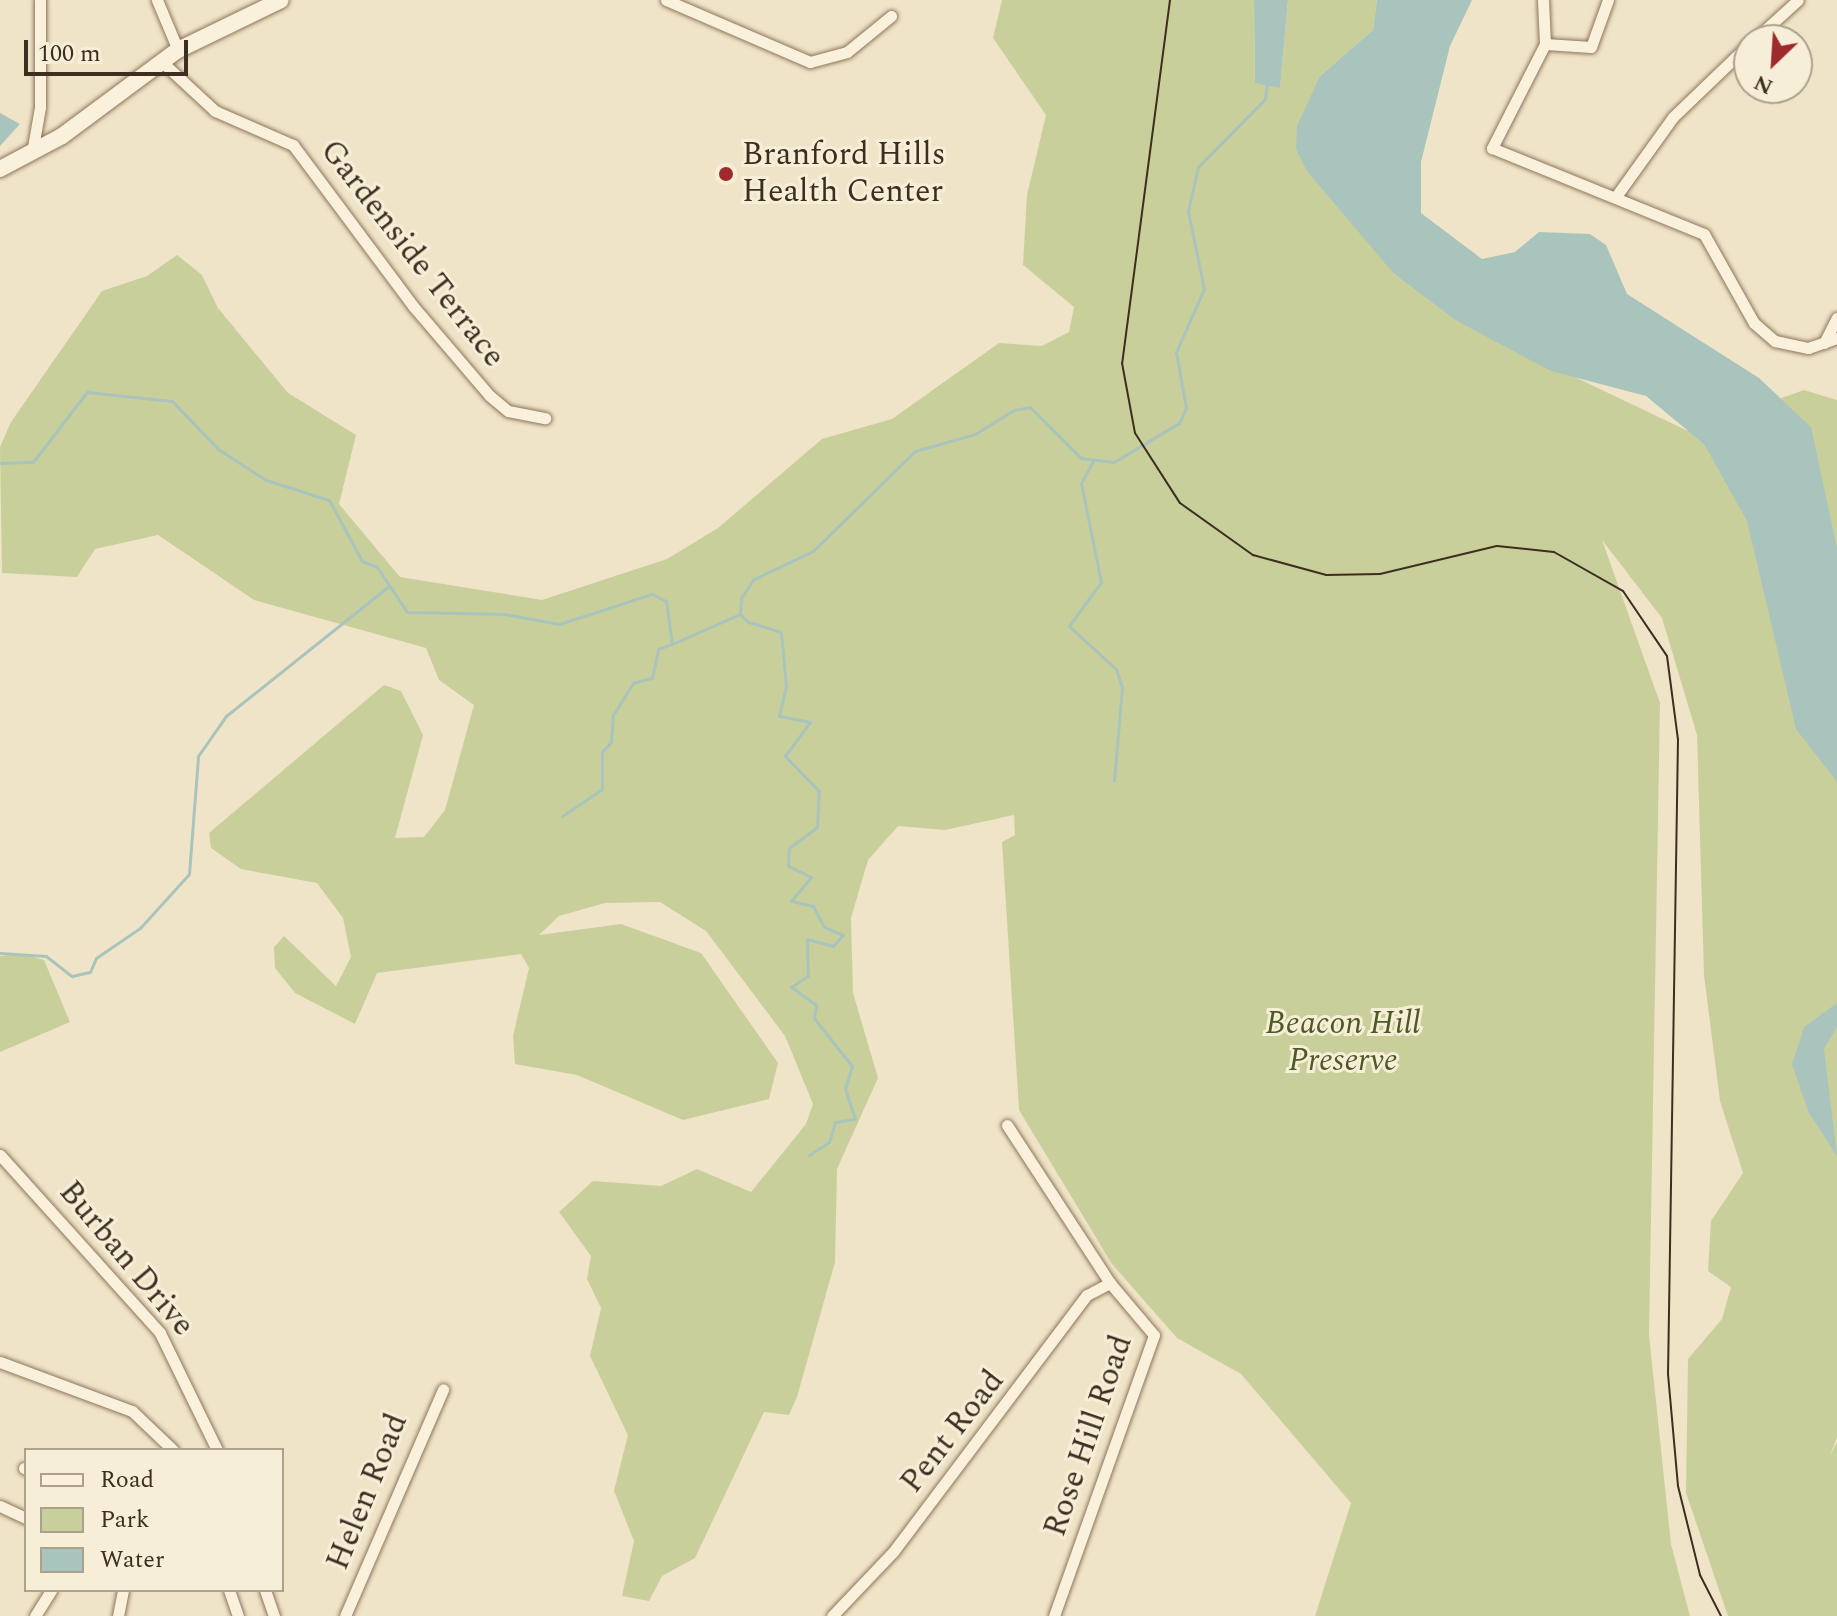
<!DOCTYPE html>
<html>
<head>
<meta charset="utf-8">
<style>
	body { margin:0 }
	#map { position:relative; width:1837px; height:1616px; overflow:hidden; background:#f0e4c8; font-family:Spectral,serif }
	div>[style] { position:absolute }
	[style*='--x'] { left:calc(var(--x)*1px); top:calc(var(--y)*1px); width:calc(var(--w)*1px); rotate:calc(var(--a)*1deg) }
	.green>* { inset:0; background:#c9cf9b }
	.water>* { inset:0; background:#a9c4bc }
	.stream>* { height:3px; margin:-1.5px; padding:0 1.5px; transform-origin:1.5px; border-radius:1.5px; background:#a9c4bc }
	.roads { filter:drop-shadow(0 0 2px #8d765c) drop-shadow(0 0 2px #8d765c) }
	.street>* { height:11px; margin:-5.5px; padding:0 5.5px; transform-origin:5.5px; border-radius:5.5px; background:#faf1dc }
	.secondary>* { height:16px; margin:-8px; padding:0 8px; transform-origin:8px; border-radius:8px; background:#faf1dc }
	.tram>* { height:2px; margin:-1px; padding:0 1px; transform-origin:1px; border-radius:1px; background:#3d2e20 }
	.dots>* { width:22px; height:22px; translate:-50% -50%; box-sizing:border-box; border:4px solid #f7eed8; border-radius:50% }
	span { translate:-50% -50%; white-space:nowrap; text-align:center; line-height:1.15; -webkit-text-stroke:6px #f7eed8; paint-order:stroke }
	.poi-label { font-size:32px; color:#3d2e20 }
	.left { translate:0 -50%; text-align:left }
	.street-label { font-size:32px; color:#3d2e20 }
	.park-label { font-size:32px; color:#4d5a26; font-style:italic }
	.legend { position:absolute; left:24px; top:1448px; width:260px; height:144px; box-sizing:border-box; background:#f7eed8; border:2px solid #ada18e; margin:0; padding:10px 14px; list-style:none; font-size:24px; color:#3d2e20 }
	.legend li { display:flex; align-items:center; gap:16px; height:40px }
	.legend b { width:40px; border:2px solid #ada18e }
	.north { position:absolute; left:1733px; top:24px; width:80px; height:80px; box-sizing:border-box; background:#f7eed8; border:2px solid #ada18e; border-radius:50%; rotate:205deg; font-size:22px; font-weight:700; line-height:32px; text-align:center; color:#3d2e20 }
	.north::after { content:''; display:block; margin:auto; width:28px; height:36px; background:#9e2a2b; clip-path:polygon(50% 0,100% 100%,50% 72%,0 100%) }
	.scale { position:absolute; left:24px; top:40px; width:164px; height:36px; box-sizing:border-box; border:4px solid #3d2e20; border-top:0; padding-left:10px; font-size:24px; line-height:28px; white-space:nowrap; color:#3d2e20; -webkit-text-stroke:6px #f7eed8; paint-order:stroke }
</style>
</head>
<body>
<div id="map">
	<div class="green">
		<i style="clip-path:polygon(1002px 0,1254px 0,1255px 83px,1280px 87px,1288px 0,1377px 0,1373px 30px,1320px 76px,1376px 246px,1394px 274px,1455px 320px,1688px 431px,1804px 390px,1837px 400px,1837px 1437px,1830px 1456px,1837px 1442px,1837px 1616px,1728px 1616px,1686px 1493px,1688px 1359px,1722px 1319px,1731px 1287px,1708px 1271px,1711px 1221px,1743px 1173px,1720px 1101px,1704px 975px,1697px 735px,1662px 618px,1602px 540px,1660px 703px,1649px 1335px,1671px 1544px,1690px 1616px,1315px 1616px,1351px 1503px,1241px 1374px,1177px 1338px,1112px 1264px,1019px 1110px,1002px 842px,1015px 835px,1014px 815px,945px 830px,898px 826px,868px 860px,851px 918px,853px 993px,878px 1078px,837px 1169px,835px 1262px,797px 1397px,789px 1415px,764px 1412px,695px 1558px,662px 1576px,649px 1601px,622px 1596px,634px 1541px,614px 1491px,628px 1435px,590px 1356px,601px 1308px,587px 1279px,591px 1256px,559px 1212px,593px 1181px,661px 1186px,697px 1169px,751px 1192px,806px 1124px,813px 1104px,785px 1036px,706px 931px,660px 902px,605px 903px,559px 916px,539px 935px,621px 924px,701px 953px,778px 1063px,769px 1099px,683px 1120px,577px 1075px,515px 1064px,513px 1036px,529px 968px,521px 954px,377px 973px,355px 1024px,295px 993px,275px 968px,274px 947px,284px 936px,336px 986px,351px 957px,343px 918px,317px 883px,241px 869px,211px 848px,209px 833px,384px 685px,401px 691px,423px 735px,395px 838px,424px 837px,445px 810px,474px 705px,439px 680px,426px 648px,254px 600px,158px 535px,95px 549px,77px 577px,2px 573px,0 447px,11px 422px,102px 291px,147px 276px,177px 255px,202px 275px,218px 308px,288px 393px,356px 435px,339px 504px,400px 577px,542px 600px,667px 559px,718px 528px,822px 439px,892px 419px,999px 343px,1042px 346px,1069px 332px,1074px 307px,1023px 265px,1027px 195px,1046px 115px,993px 38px)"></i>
		<i style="clip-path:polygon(22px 954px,44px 960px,70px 1022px,0 1052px,0 956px)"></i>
	</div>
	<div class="water">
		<i style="clip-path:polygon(1254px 0,1288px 0,1280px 88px,1255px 83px)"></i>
		<i style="clip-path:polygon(1377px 0,1472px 0,1450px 46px,1421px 162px,1421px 213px,1482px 259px,1515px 252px,1539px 232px,1590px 234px,1606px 245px,1627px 294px,1759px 378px,1811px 427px,1837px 548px,1837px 782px,1796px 729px,1747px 521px,1704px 444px,1646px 396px,1551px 371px,1455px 320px,1394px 274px,1307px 171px,1296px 149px,1297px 126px,1320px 76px,1373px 30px)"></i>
		<i style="clip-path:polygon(0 113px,20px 124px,0 146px)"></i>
		<i style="clip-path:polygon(1837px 1003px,1837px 1027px,1824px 1049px,1837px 1156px,1809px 1113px,1792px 1065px,1804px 1027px)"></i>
	</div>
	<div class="stream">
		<i style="--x:1094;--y:459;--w:27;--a:118"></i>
		<i style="--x:1081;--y:483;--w:101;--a:78.6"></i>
		<i style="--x:1101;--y:582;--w:54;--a:126"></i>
		<i style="--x:1069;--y:626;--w:64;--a:42.5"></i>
		<i style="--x:1116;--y:669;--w:19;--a:72"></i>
		<i style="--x:1122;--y:687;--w:94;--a:94.9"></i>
		<i style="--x:0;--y:463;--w:33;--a:-2"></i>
		<i style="--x:33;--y:462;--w:88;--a:-52.4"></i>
		<i style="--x:87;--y:392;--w:85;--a:6"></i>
		<i style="--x:172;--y:401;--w:66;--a:46.2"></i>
		<i style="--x:218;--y:449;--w:57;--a:32.9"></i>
		<i style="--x:266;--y:480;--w:66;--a:17.6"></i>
		<i style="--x:329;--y:500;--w:69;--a:61.6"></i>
		<i style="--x:362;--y:561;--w:16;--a:22"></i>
		<i style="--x:377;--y:567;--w:54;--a:56.3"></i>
		<i style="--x:407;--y:612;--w:97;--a:1.2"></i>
		<i style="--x:504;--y:614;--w:56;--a:10.3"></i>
		<i style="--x:559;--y:624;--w:98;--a:-17.9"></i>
		<i style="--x:652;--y:594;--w:16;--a:27"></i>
		<i style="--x:666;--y:601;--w:43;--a:82.1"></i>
		<i style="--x:672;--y:644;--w:74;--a:-23.8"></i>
		<i style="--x:562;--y:816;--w:48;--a:-34"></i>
		<i style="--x:602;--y:789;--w:37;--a:-90"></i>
		<i style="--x:602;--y:752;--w:13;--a:-48"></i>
		<i style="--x:611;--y:742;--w:27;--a:-86"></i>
		<i style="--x:613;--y:715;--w:38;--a:-58"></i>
		<i style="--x:633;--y:683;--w:20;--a:-15"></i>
		<i style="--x:652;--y:678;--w:30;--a:-78"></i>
		<i style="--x:658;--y:649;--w:15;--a:-20"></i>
		<i style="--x:0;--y:953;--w:46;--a:3.7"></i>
		<i style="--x:46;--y:956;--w:33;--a:38"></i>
		<i style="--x:72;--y:976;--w:18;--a:-13"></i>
		<i style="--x:90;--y:972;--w:15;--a:-67"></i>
		<i style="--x:96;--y:958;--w:53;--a:-34.3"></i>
		<i style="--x:140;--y:928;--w:73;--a:-47.8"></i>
		<i style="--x:189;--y:874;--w:118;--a:-85.6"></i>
		<i style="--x:198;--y:756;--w:49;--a:-55"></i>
		<i style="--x:226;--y:716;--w:208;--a:-38.6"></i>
		<i style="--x:809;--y:1155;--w:24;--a:-33"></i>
		<i style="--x:829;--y:1142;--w:21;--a:-73"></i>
		<i style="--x:835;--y:1122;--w:20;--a:-9"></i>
		<i style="--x:855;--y:1119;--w:32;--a:-108"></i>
		<i style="--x:845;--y:1089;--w:24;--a:-73"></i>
		<i style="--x:852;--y:1066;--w:61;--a:-128.4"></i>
		<i style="--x:814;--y:1018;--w:13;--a:-81"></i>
		<i style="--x:816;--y:1005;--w:31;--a:-144"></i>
		<i style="--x:791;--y:987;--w:20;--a:-33"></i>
		<i style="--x:808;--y:976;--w:37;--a:-92"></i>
		<i style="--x:807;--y:939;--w:27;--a:15"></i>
		<i style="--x:833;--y:946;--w:15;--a:-48"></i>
		<i style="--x:843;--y:935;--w:21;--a:-157"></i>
		<i style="--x:824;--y:927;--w:24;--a:-118"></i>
		<i style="--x:813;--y:906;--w:23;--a:-167"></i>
		<i style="--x:791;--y:901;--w:31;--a:-50"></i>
		<i style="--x:811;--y:877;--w:25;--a:-154"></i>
		<i style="--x:788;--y:866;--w:18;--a:-87"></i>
		<i style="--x:789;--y:848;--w:35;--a:-37"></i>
		<i style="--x:817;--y:827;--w:36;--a:-87"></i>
		<i style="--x:819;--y:791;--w:49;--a:-134.2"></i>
		<i style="--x:785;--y:756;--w:42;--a:-53.7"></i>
		<i style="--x:810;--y:722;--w:32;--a:-169"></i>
		<i style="--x:779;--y:716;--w:31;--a:-77"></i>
		<i style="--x:786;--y:686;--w:54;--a:-95.3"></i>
		<i style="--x:781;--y:632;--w:34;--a:-163"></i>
		<i style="--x:748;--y:622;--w:11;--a:-135"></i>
		<i style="--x:740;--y:614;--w:16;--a:-86"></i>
		<i style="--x:741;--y:598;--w:23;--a:-56"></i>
		<i style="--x:754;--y:579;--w:65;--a:-25.4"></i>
		<i style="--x:813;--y:551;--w:143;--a:-44.4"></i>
		<i style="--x:915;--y:451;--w:62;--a:-15.8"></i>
		<i style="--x:975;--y:434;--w:46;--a:-31.6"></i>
		<i style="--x:1014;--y:410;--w:16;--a:-11"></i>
		<i style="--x:1030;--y:407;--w:72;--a:45"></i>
		<i style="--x:1081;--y:458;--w:33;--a:7"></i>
		<i style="--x:1114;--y:462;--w:76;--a:-31"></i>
		<i style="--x:1179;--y:423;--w:17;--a:-65"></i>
		<i style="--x:1186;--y:408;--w:57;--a:-100.1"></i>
		<i style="--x:1176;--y:352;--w:69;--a:-66"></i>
		<i style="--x:1204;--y:289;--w:80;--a:-101.6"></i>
		<i style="--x:1188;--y:211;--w:45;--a:-77.2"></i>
		<i style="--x:1198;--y:167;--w:95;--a:-45.4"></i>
		<i style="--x:1265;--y:99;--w:17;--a:-83"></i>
	</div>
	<div class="roads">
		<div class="street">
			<i style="--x:157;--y:0;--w:54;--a:67.2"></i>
			<i style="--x:666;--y:0;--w:157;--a:23.3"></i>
			<i style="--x:810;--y:62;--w:38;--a:-15"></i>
			<i style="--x:847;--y:52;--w:57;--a:-39.3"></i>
			<i style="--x:1543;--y:0;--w:44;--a:87.4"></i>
			<i style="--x:1545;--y:44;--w:117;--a:117"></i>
			<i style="--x:1492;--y:148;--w:229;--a:22.1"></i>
			<i style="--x:1704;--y:234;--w:102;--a:60.7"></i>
			<i style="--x:1754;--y:323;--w:28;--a:41"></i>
			<i style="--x:1775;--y:341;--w:34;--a:12"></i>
			<i style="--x:1808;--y:348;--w:31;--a:-19"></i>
			<i style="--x:1754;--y:40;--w:59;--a:-42.3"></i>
			<i style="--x:1545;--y:44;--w:46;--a:3.7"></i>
			<i style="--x:1591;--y:47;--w:50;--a:-70.1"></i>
			<i style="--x:161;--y:61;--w:74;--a:42.8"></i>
			<i style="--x:215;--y:111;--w:85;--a:23.6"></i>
			<i style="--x:293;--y:145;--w:201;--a:53.3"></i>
			<i style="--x:413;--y:306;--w:118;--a:49.5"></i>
			<i style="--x:490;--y:396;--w:23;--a:40"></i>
			<i style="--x:508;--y:411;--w:38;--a:11"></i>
			<i style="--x:32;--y:153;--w:47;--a:-80.1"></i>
			<i style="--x:40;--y:107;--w:107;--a:-90"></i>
			<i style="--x:1617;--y:195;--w:96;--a:-54.3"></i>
			<i style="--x:1673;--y:117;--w:105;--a:-43.8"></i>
			<i style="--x:1824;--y:343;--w:28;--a:-63"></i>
			<i style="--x:1007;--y:1125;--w:189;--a:56.9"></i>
			<i style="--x:1110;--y:1283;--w:68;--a:49.8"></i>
			<i style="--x:1154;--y:1335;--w:298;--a:109.6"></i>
			<i style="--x:0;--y:1155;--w:239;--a:48"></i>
			<i style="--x:160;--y:1333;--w:130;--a:64"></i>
			<i style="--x:0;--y:1362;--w:141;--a:20.4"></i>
			<i style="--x:132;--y:1411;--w:57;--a:43.6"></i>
			<i style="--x:24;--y:1468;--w:2;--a:27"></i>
			<i style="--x:0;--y:1506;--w:29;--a:25"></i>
			<i style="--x:229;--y:1590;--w:28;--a:71"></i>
			<i style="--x:265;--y:1590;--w:28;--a:71"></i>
			<i style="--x:35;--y:1616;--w:31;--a:-58"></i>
			<i style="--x:118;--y:1616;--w:26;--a:-79"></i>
			<i style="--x:345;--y:1616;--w:247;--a:-66.6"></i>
			<i style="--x:832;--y:1616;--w:88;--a:-46.4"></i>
			<i style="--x:893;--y:1552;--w:322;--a:-53"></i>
			<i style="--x:1087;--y:1295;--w:26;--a:-28"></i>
		</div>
		<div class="secondary">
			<i style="--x:0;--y:169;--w:70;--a:-28"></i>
			<i style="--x:62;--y:136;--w:144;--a:-36.6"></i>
			<i style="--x:178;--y:50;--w:114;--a:-25.9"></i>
		</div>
	</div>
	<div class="tram">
		<i style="--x:1170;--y:0;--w:366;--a:97.5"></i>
		<i style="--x:1122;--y:363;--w:71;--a:79.5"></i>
		<i style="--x:1135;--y:433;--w:83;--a:57.3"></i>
		<i style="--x:1180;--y:503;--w:90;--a:35.5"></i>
		<i style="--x:1253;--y:555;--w:76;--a:15.3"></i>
		<i style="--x:1326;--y:575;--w:54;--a:-1.1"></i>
		<i style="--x:1380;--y:574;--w:120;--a:-13.5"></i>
		<i style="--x:1497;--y:546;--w:57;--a:6"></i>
		<i style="--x:1554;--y:552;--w:79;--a:29.5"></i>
		<i style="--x:1623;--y:591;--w:78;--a:55.9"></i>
		<i style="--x:1667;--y:656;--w:84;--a:82.5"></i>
		<i style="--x:1678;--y:739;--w:635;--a:90.9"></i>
		<i style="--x:1668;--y:1374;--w:112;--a:84.9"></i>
		<i style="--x:1678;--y:1486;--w:92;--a:76.1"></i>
		<i style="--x:1700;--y:1575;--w:46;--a:62.9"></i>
	</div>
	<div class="dots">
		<i style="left:726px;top:174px;background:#9e2a2b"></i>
	</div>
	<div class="poi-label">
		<span class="left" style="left:742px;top:174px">Branford Hills<br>Health Center</span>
	</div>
	<div class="street-label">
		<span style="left:412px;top:254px;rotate:52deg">Gardenside Terrace</span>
		<span style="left:126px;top:1259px;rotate:50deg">Burban Drive</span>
		<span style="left:953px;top:1432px;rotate:-52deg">Pent Road</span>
		<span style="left:1089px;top:1436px;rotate:-71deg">Rose Hill Road</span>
		<span style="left:368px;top:1492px;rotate:-68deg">Helen Road</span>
	</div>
	<div class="park-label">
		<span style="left:1343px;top:1043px">Beacon Hill<br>Preserve</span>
	</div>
	<ul class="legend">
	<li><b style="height:10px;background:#faf1dc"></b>Road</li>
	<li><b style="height:22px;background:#c9cf9b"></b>Park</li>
	<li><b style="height:22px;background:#a9c4bc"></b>Water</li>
	</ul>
	<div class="north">N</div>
	<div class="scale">100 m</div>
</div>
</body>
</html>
